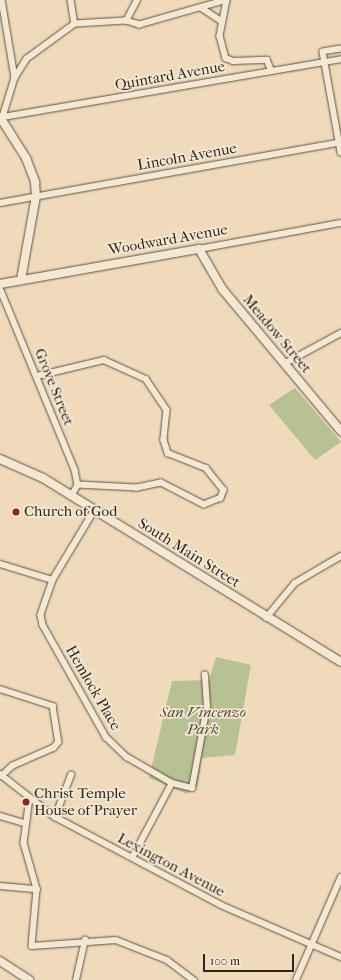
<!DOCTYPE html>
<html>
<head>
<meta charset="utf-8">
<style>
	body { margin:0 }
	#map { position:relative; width:341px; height:980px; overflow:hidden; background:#efdbbc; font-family:"IM FELL French Canon",serif }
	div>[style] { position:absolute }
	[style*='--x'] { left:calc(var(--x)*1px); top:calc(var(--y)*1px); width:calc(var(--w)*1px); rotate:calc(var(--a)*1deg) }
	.green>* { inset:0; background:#b7c192 }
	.roads { filter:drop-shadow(0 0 1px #605246) drop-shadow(0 0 1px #605246) }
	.minor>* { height:5.5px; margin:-2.75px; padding:0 2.75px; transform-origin:2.75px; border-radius:2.75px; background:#f5e8d3 }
	.secondary>* { height:8px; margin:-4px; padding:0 4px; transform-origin:4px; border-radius:4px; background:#f5e8d3 }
	.dots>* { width:11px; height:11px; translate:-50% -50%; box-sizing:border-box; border:2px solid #f5e8d3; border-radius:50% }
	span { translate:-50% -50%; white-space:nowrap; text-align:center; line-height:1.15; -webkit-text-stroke:3.5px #f5e8d3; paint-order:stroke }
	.street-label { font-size:15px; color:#30241f }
	.poi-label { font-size:15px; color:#30241f }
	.left { translate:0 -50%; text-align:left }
	.park-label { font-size:15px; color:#524b3c; font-style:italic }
	.scale { position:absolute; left:203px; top:954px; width:91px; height:18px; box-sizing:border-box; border:2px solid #30241f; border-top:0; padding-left:5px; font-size:12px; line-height:14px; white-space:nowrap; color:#30241f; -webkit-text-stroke:3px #f5e8d3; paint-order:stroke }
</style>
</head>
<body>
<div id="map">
	<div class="green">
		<i style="clip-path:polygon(295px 388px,341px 442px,315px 460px,269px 405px)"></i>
		<i style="clip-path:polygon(216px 657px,251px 665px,235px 755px,202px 758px,198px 785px,187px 794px,149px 778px,172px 681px,209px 680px)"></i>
	</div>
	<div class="roads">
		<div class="minor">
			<i style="--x:2;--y:0;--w:79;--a:80.5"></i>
			<i style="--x:71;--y:0;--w:24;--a:81"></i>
			<i style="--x:227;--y:0;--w:91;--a:164"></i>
			<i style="--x:140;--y:25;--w:15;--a:-164"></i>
			<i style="--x:126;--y:21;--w:51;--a:176.6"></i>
			<i style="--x:75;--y:24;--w:59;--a:143.9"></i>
			<i style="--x:27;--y:59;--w:22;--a:122"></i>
			<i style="--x:15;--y:78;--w:41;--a:107.1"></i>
			<i style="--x:3;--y:117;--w:343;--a:-9.7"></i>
			<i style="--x:227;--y:0;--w:37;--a:101"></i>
			<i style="--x:220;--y:36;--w:23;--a:75"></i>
			<i style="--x:226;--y:58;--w:8;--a:23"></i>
			<i style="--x:233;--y:61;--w:34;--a:-2"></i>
			<i style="--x:267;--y:60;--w:12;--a:66"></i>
			<i style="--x:202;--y:8;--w:22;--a:34"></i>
			<i style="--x:126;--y:21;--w:24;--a:-62"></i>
			<i style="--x:341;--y:49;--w:18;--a:171"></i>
			<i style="--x:323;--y:52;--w:102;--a:79.8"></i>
			<i style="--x:0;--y:203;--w:346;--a:-10.1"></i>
			<i style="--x:199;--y:249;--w:144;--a:-10.4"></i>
			<i style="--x:0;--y:288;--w:197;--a:67.6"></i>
			<i style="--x:75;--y:470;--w:15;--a:79"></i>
			<i style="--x:78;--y:485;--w:13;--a:119"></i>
			<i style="--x:284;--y:364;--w:65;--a:-28.5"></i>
			<i style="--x:37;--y:376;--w:69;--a:-13.4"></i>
			<i style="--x:104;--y:360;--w:46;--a:24.3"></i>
			<i style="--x:146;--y:379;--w:37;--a:56"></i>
			<i style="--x:167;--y:410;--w:30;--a:96"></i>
			<i style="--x:164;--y:440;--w:14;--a:73"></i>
			<i style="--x:168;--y:453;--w:41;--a:21.5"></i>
			<i style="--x:206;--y:468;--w:28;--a:51"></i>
			<i style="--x:224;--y:490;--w:9;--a:111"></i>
			<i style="--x:221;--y:498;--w:18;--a:158"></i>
			<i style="--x:204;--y:505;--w:48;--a:-152.9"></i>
			<i style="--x:161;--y:483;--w:25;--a:168"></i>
			<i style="--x:137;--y:488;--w:59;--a:-177.1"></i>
			<i style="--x:95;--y:510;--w:82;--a:121"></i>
			<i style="--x:53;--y:580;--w:37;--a:109"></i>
			<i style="--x:41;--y:615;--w:10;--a:79"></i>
			<i style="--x:43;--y:625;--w:129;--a:60.6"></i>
			<i style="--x:106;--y:737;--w:29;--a:44"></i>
			<i style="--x:127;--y:757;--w:52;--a:30"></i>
			<i style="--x:172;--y:783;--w:21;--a:14"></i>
			<i style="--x:192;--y:788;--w:83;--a:-79.6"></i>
			<i style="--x:207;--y:706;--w:31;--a:-94"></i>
			<i style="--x:0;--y:564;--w:55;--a:16.8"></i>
			<i style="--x:266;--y:618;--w:45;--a:-50.4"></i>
			<i style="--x:295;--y:583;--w:53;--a:-30.4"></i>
			<i style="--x:0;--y:689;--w:56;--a:17.8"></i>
			<i style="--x:53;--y:706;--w:36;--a:81"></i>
			<i style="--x:59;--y:742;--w:8;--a:130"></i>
			<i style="--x:54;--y:748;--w:45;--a:156.3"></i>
			<i style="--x:13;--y:766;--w:15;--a:138"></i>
			<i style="--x:0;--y:774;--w:70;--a:38"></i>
			<i style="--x:55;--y:817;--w:188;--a:27.9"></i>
			<i style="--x:221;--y:905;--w:131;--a:23.4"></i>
			<i style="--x:30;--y:798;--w:45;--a:97.6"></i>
			<i style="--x:24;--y:843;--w:48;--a:74.2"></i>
			<i style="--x:37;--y:889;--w:57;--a:95"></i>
			<i style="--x:32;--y:946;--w:84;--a:-4.1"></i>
			<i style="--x:116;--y:940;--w:55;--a:21.4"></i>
			<i style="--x:167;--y:960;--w:34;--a:37"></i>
			<i style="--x:0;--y:816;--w:26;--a:16"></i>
			<i style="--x:55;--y:817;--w:45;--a:-69.1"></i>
			<i style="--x:132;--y:858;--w:85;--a:-61.9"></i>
			<i style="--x:0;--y:886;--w:37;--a:5"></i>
			<i style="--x:76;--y:980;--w:41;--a:-77.3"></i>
			<i style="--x:296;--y:980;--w:112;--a:-66.4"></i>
		</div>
		<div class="secondary">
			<i style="--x:0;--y:117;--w:49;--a:57.6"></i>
			<i style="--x:26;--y:158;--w:26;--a:69"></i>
			<i style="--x:35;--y:182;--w:14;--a:86"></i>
			<i style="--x:36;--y:196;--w:84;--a:100.2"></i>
			<i style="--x:0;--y:284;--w:202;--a:-10"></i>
			<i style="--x:199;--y:249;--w:48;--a:59.7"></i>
			<i style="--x:223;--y:290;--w:184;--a:50.1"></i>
			<i style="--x:0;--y:459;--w:47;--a:23.8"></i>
			<i style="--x:43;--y:478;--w:350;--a:31.7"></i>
			<i style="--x:0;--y:961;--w:35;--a:33"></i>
		</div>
	</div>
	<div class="dots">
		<i style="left:16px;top:512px;background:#8f2418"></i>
		<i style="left:26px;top:802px;background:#8f2418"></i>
	</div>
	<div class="street-label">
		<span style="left:170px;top:76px;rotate:-10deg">Quintard Avenue</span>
		<span style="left:187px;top:157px;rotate:-10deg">Lincoln Avenue</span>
		<span style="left:168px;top:240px;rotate:-10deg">Woodward Avenue</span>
		<span style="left:277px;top:334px;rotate:50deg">Meadow Street</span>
		<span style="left:54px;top:387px;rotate:68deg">Grove Street</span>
		<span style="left:189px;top:553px;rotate:32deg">South Main Street</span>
		<span style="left:93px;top:688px;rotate:60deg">Hemlock Place</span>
		<span style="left:171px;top:865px;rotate:28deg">Lexington Avenue</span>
	</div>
	<div class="poi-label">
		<span class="left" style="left:24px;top:512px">Church of God</span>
		<span class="left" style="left:34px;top:802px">Christ Temple<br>House of Prayer</span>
	</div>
	<div class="park-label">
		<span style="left:203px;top:721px">San Vincenzo<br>Park</span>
	</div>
	<div class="scale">100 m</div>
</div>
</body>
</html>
